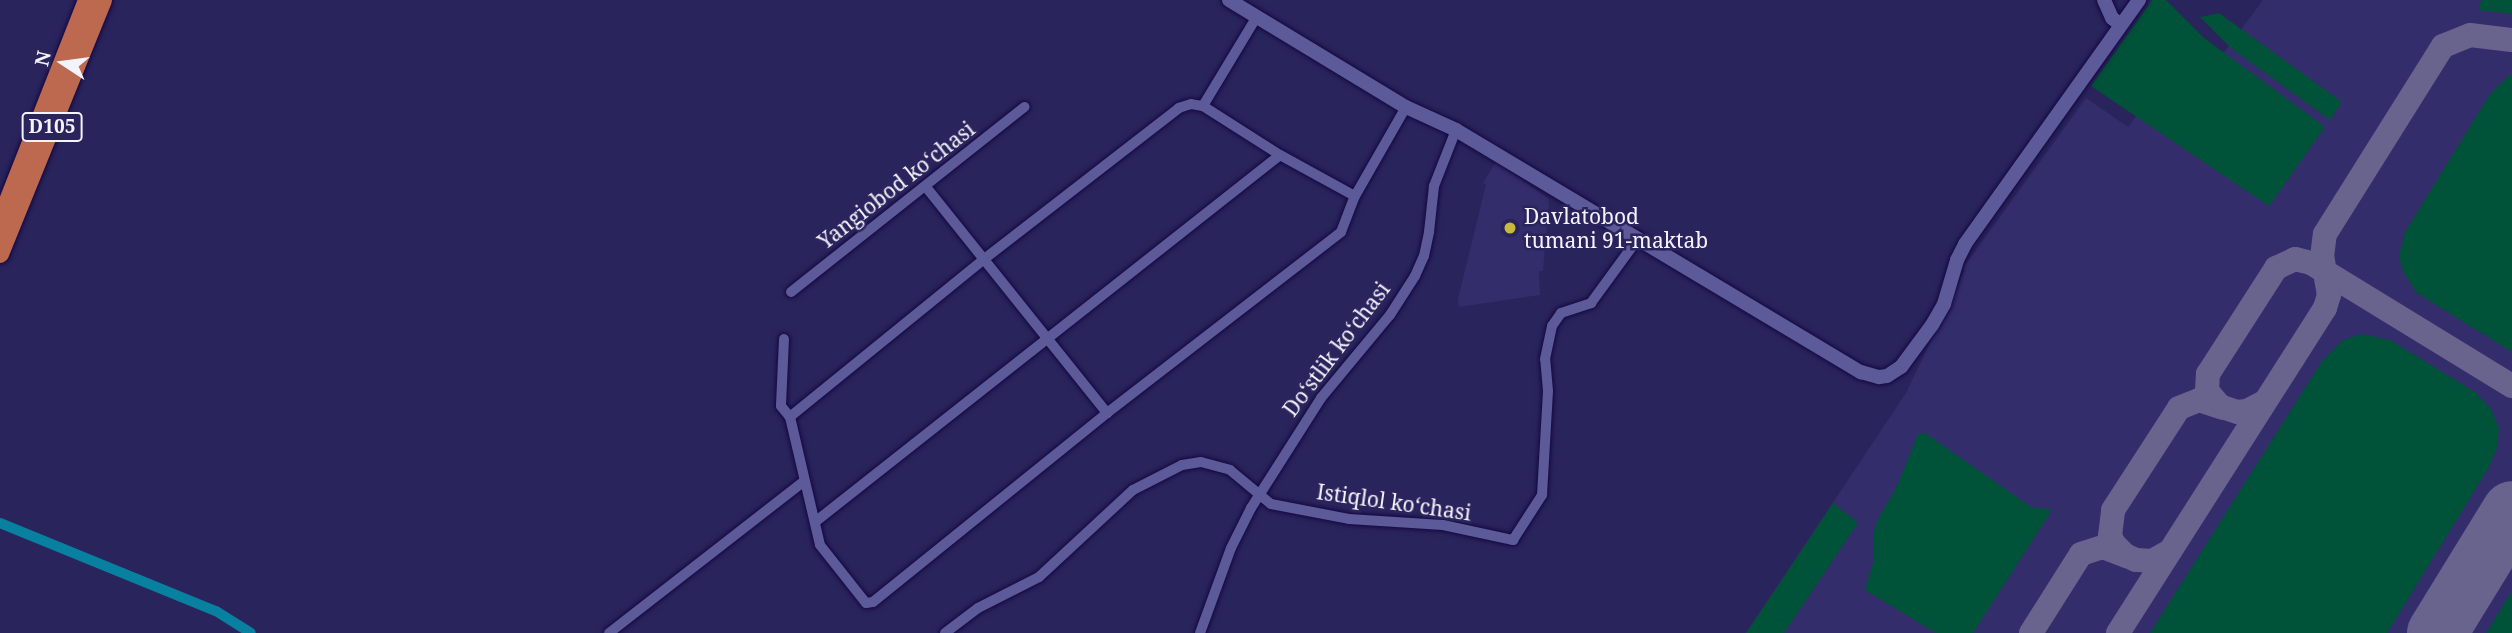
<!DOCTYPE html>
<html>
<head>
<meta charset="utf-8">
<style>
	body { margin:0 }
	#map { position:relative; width:2512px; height:633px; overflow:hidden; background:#2a245d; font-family:"Noto Serif",serif }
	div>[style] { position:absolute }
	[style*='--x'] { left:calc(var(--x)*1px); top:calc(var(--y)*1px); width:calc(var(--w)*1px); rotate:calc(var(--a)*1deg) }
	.built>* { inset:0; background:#342d6c }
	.green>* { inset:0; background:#005238 }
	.canal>* { height:10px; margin:-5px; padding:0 5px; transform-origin:5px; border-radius:5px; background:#0880a0 }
	.taxiway>* { height:24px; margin:-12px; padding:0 12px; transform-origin:12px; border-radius:12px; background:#68648e }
	.runway>* { height:60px; margin:-30px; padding:0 30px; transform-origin:30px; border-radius:30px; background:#68648e }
	.roads { filter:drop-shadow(0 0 2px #150840) drop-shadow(0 0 2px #150840) }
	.minor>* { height:10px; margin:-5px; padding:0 5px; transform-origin:5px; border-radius:5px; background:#5c5a98 }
	.tertiary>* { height:14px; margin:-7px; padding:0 7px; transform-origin:7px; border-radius:7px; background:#5c5a98 }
	.trunk>* { height:18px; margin:-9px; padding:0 9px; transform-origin:9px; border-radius:9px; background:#bd694f }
	.dots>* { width:19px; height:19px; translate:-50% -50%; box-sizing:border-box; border:4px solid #2a245d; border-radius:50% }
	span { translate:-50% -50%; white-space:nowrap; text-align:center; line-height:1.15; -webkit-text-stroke:5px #2a245d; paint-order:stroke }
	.shield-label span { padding:2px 5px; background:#2a245d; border:2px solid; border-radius:5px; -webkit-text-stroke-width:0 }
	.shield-label { font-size:19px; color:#f3f3fb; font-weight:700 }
	.street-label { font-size:21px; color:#f3f3fb }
	.poi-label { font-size:21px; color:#f3f3fb }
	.left { translate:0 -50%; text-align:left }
	.north { position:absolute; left:28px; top:28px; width:70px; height:70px; -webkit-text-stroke:5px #2a245d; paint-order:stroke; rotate:283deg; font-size:19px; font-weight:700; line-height:28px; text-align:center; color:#f3f3fb }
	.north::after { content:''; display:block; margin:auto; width:24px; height:32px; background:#f3f3fb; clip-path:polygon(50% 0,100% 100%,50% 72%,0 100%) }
</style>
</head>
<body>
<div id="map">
	<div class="built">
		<i style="clip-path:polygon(2263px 0,2512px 0,2512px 633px,1746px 633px,1906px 393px,1965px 270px,1963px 268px,2086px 98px,2128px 127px,2177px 63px,2217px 62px)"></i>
		<i style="clip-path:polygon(1496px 162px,1549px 199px,1543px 271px,1539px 271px,1540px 295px,1459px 307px,1458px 299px,1486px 185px,1483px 183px)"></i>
	</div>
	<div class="green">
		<i style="clip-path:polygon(2152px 0,2166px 0,2204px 38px,2325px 127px,2269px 206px,2091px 86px)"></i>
		<i style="clip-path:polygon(2481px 0,2512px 0,2512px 14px,2479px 10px)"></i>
		<i style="clip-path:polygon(2219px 13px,2342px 102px,2330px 120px,2231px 48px,2200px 17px)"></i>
		<i style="clip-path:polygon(2512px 73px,2512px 352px,2417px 293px,2403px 272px,2399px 256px,2405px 232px,2490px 94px)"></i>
		<i style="clip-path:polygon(2361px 334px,2390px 340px,2475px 392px,2491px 409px,2499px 428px,2497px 448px,2489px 467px,2387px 633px,2150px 633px,2322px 361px,2343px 340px)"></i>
		<i style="clip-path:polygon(1925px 433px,2031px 507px,2052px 510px,1973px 633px,1936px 633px,1865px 590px,1874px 559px,1874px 531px,1878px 519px,1896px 488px,1918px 434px)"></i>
		<i style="clip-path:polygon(1833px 503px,1858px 523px,1784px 633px,1746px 633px)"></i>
		<i style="clip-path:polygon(2512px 591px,2512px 633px,2486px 633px)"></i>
	</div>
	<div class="canal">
		<i style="--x:0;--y:523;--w:233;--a:22.2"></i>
		<i style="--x:216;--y:611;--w:41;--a:32.2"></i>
	</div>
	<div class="taxiway">
		<i style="--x:2264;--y:402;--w:19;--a:152"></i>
		<i style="--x:2247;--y:411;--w:10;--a:174"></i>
		<i style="--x:2237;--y:412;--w:18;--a:-161"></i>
		<i style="--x:2220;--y:406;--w:20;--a:-131"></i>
		<i style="--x:2207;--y:391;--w:17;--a:-87"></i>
		<i style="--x:2208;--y:374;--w:126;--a:-57.3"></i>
		<i style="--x:2276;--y:268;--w:21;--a:-25"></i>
		<i style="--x:2295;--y:259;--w:16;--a:14"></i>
		<i style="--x:2311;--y:263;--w:236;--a:31.5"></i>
		<i style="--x:2170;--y:551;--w:21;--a:151"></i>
		<i style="--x:2152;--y:561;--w:16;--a:-176"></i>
		<i style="--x:2136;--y:560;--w:12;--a:-156"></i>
		<i style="--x:2125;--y:555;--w:16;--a:-135"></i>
		<i style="--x:2114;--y:544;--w:9;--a:-117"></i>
		<i style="--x:2110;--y:536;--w:26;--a:-83"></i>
		<i style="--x:2113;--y:510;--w:121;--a:-57.1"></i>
		<i style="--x:2179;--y:408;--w:22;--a:-22"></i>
		<i style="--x:2199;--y:400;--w:25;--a:18"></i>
		<i style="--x:2031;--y:633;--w:93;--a:-57.7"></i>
		<i style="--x:2081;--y:554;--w:23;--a:-18"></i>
		<i style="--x:2103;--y:547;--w:25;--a:21"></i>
		<i style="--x:2118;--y:633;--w:385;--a:-57.5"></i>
		<i style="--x:2325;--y:308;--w:14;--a:-73"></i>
		<i style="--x:2329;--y:295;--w:39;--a:-100"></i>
		<i style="--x:2322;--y:257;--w:23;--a:-83"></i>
		<i style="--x:2325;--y:234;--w:222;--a:-57.9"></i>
		<i style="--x:2443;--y:46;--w:29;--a:-22"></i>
		<i style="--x:2470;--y:35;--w:42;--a:6.8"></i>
	</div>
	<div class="runway">
		<i style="--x:2437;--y:633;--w:143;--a:-58.4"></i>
	</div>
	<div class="roads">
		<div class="minor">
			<i style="--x:1256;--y:18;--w:103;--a:121.1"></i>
			<i style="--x:1203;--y:106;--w:12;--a:-171"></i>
			<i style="--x:1191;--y:104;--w:13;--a:162"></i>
			<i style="--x:1179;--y:108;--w:248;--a:142.2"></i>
			<i style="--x:983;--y:260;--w:249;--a:140.9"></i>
			<i style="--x:790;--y:417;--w:131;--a:76.8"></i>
			<i style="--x:820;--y:545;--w:74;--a:51.6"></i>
			<i style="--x:866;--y:603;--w:7;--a:-8"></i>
			<i style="--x:873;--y:602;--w:301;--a:-38.9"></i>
			<i style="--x:1107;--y:413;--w:296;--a:-37.7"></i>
			<i style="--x:1341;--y:232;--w:39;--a:-69"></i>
			<i style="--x:1355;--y:196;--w:103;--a:-60.2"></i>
			<i style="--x:1203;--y:106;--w:91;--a:32.5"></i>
			<i style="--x:1280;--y:155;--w:85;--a:28.7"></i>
			<i style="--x:926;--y:187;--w:290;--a:51.3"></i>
			<i style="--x:791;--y:292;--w:298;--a:-38.4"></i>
			<i style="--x:784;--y:339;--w:67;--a:92.6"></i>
			<i style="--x:781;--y:406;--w:14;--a:51"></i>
			<i style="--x:815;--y:522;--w:592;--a:-38.28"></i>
			<i style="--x:609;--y:633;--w:247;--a:-37.9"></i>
			<i style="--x:945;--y:633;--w:41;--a:-37.1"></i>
			<i style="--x:978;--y:608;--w:68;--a:-26.9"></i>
			<i style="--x:1039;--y:577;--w:128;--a:-42.8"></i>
			<i style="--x:1133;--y:490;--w:55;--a:-27"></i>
			<i style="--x:1182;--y:465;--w:19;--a:-9"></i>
			<i style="--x:1201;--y:462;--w:30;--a:15"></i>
			<i style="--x:1230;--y:470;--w:53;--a:39.7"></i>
			<i style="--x:1271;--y:504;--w:79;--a:10.9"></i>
			<i style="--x:1349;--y:519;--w:94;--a:3.7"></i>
			<i style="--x:1443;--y:525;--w:72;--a:12.1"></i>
			<i style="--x:1513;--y:540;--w:54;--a:-57.2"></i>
			<i style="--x:1542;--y:495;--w:104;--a:-86.7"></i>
			<i style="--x:1548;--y:391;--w:32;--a:-95"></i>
			<i style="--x:1545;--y:359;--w:34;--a:-78"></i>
			<i style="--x:1552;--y:326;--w:16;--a:-55"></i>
			<i style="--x:1561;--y:313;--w:32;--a:-18"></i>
			<i style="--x:1591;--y:303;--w:78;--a:-53.9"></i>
			<i style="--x:1200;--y:633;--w:90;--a:-70"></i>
			<i style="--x:1231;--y:548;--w:45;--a:-63.4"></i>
			<i style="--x:1251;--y:508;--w:130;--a:-57.5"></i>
			<i style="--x:1321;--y:398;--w:108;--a:-50.3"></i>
			<i style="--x:1390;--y:315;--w:46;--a:-57.3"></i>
			<i style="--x:1415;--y:276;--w:22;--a:-66"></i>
			<i style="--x:1424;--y:256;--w:25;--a:-78"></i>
			<i style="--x:1429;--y:232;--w:46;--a:-83.8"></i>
			<i style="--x:1434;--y:186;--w:60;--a:-68.6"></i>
		</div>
		<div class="tertiary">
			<i style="--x:1229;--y:0;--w:207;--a:31.2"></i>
			<i style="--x:1406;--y:107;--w:55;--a:24.7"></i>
			<i style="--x:1456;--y:130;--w:472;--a:30.9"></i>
			<i style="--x:1861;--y:372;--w:19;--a:16"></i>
			<i style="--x:1879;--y:377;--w:8;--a:-7"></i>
			<i style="--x:1887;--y:376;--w:17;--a:-33"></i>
			<i style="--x:1901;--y:367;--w:52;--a:-53.6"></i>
			<i style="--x:1932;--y:325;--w:24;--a:-60"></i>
			<i style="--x:1944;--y:304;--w:46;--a:-73.5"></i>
			<i style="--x:1957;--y:260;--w:18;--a:-63"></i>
			<i style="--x:1965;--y:244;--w:300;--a:-54.5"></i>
			<i style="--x:2104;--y:0;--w:20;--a:66"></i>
			<i style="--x:2112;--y:18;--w:11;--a:38"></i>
		</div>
		<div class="trunk">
			<i style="--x:0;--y:221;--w:238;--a:-68.5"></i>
			<i style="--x:0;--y:254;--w:274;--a:-67.9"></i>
		</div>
	</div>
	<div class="dots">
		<i style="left:1510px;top:228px;background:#c7bb3c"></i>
	</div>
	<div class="shield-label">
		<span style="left:52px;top:127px">D105</span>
	</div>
	<div class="street-label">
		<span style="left:896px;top:185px;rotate:-38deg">Yangiobod koʻchasi</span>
		<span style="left:1336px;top:349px;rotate:-53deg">Doʻstlik koʻchasi</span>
		<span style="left:1394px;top:502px;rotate:8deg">Istiqlol koʻchasi</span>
	</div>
	<div class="poi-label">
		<span class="left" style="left:1524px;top:228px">Davlatobod<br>tumani 91-maktab</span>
	</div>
	<div class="north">N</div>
</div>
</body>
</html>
